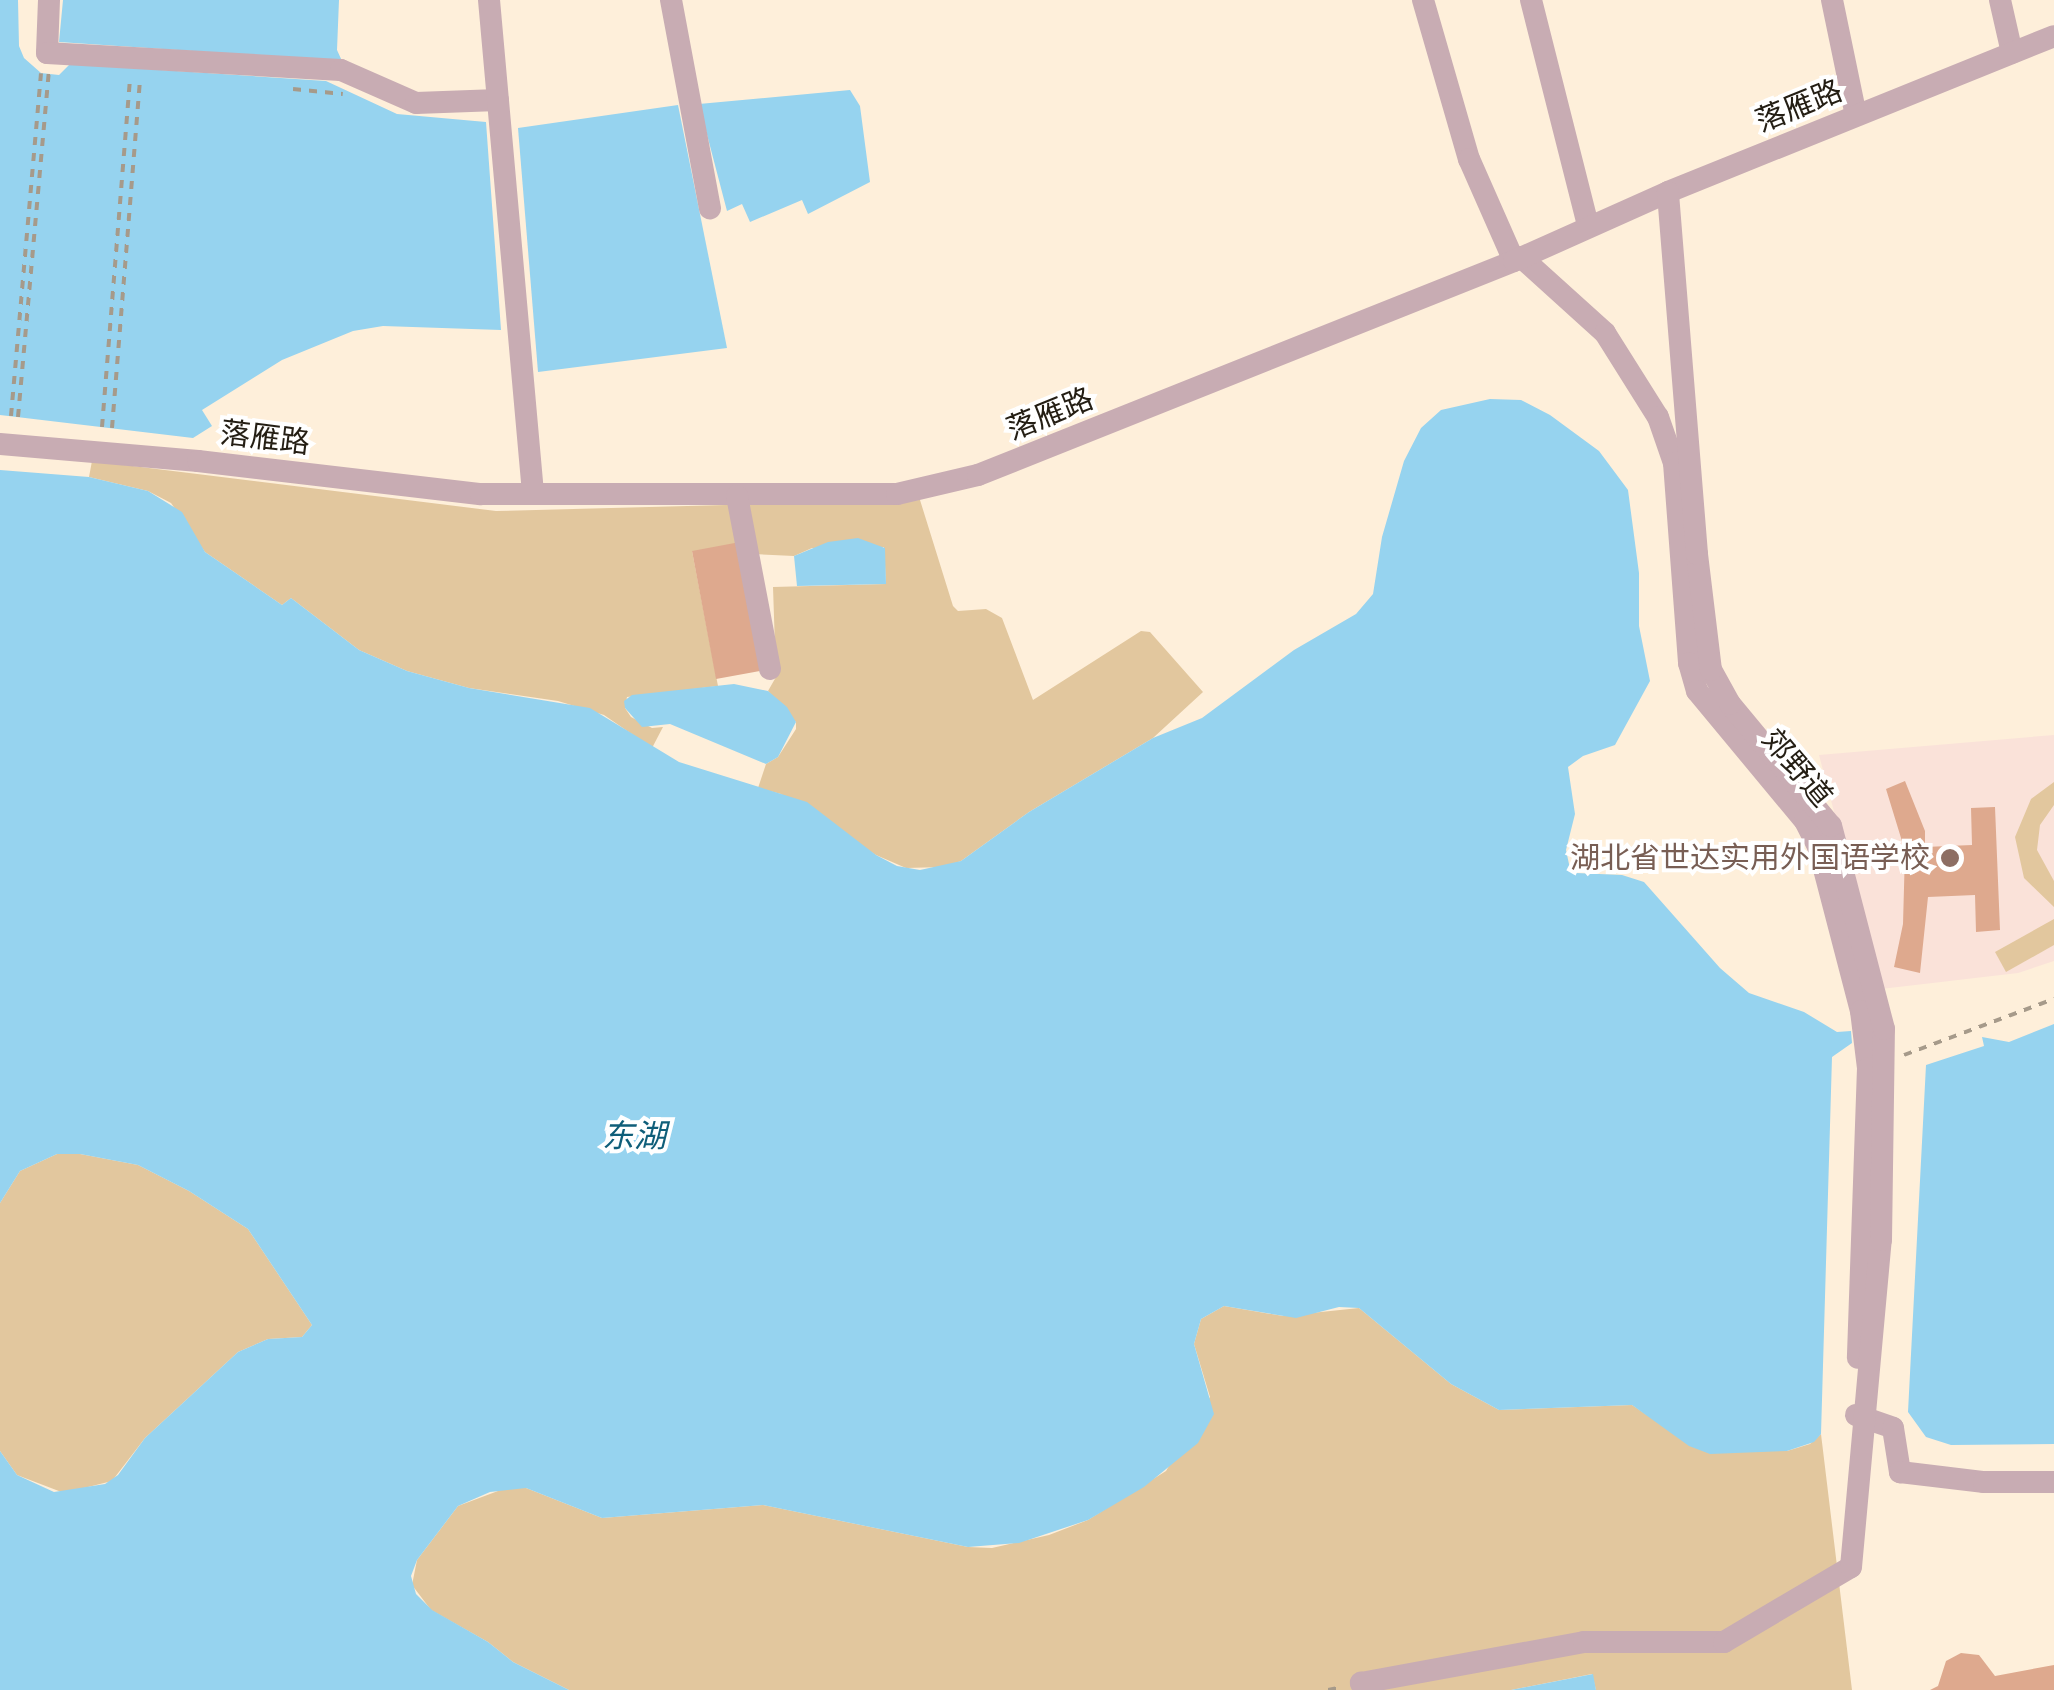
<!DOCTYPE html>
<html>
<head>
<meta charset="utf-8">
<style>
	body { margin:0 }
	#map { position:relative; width:2054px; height:1690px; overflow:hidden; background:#feefda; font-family:"Work Sans","Noto Sans SC",sans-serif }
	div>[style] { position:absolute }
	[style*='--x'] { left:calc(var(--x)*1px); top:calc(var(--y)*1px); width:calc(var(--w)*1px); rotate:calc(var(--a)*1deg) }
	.education>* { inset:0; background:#fae2d9 }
	.green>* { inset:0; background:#e2c79e }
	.water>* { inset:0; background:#96d3ef }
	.building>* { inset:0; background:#dea98e }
	.path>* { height:4px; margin-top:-2px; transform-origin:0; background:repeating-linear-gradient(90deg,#a69a8a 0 8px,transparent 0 16px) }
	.minor>* { height:22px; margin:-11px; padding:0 11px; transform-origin:11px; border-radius:11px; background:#c8acb3 }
	.dots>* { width:28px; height:28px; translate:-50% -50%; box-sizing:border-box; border:5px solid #fff; border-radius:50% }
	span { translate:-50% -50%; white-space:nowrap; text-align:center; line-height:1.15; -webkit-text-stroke:8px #fff; paint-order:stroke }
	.street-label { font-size:30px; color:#241e14 }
	.education-label { font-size:30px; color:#785e54 }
	.right { translate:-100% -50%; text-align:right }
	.water-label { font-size:32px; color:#0f5e79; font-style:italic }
</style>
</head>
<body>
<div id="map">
	<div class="education">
		<i style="clip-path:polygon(2054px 735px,2054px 961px,2018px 973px,1881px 989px,1819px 755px)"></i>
	</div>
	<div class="green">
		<i style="clip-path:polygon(92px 461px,496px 511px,920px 500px,953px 606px,958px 611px,986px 609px,1002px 618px,1033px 700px,1141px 631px,1150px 632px,1203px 692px,1153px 738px,1029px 812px,961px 861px,943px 867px,906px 868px,876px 855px,781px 794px,758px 788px,766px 764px,778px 757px,796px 729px,796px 722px,768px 691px,776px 677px,773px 587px,886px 584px,884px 547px,812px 548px,794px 556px,692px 551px,718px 686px,627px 697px,625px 708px,631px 717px,652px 728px,663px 727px,652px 748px,604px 715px,558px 701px,469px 688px,407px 671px,359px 650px,291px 598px,282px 605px,205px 552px,171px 503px,148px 491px,89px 477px)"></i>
		<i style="clip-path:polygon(2054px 782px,2054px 805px,2040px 825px,2037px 850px,2054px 881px,2054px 907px,2024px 878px,2015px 837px,2031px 799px)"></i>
		<i style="clip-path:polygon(2054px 919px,2054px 945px,2006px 972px,1995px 952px)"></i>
		<i style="clip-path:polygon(57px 1154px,80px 1154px,138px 1165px,189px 1191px,248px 1229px,312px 1325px,302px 1337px,268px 1339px,238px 1352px,145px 1438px,112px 1481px,64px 1493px,17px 1475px,0 1451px,0 1203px,20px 1171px)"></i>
		<i style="clip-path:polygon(1224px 1306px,1283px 1316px,1359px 1308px,1451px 1384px,1499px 1410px,1632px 1405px,1653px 1419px,1787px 1451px,1810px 1444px,1821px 1434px,1852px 1690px,1596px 1690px,1592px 1674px,1511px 1690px,569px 1690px,513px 1662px,488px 1642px,431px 1610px,412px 1585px,417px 1560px,458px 1506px,506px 1488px,526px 1488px,602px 1518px,763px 1505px,968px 1547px,992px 1548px,1049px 1535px,1088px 1520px,1166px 1471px,1210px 1397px,1194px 1344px,1201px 1319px)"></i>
	</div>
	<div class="water">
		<i style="clip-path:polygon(0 0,18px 0,19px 46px,24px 58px,41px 73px,59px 75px,70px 64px,326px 81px,397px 114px,486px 122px,501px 330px,383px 326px,353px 331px,282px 360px,202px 410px,212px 426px,193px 438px,0 415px)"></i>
		<i style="clip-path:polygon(63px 0,339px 0,337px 50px,342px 61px,59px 42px)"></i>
		<i style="clip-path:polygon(850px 90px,860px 106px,870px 182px,808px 214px,802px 200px,750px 222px,742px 204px,727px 211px,699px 104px)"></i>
		<i style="clip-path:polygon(678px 105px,727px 348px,538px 372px,518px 128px)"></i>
		<i style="clip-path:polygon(1490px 399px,1521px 400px,1550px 415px,1599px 451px,1628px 490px,1639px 573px,1639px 626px,1650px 681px,1615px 745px,1583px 756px,1568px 767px,1575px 814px,1566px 850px,1569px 864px,1576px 873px,1622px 875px,1644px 882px,1720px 968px,1749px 993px,1804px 1012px,1837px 1032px,1851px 1031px,1852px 1043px,1832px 1057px,1821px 1434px,1814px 1442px,1787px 1451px,1710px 1454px,1689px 1446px,1632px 1405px,1499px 1410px,1451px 1384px,1359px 1308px,1339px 1307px,1296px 1318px,1224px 1306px,1201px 1319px,1194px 1344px,1214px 1414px,1198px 1443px,1144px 1487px,1088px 1520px,1019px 1543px,968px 1547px,763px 1505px,602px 1518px,526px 1488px,490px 1492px,458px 1506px,417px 1560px,411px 1576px,416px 1594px,432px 1610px,488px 1642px,513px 1662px,569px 1690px,0 1690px,0 1451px,17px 1475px,54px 1492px,105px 1484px,118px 1475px,145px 1438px,238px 1352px,268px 1339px,302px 1337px,312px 1325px,248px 1229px,189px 1191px,138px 1165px,80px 1154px,57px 1154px,20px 1171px,0 1203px,0 470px,89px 477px,148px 491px,182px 512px,205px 552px,282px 605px,291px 598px,359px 650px,407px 671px,469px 688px,590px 708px,679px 762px,807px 802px,876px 855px,897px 866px,920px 870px,961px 861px,1029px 812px,1153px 738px,1202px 718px,1294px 650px,1356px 614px,1373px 594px,1382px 537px,1404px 461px,1421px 428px,1441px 410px)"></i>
		<i style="clip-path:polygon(858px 538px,885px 548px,886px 584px,797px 586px,794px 556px,828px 542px)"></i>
		<i style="clip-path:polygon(734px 684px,768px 691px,787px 707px,796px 722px,778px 757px,766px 764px,670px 724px,642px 727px,625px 708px,624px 701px,632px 695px)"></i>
		<i style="clip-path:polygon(2054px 1024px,2054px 1444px,1951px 1445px,1926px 1437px,1908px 1412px,1926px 1065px,1984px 1046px,1982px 1037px,2009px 1042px)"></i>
		<i style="clip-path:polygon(1593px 1674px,1596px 1690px,1511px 1690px)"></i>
	</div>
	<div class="building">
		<i style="clip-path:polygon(740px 542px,765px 670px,716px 679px,692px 551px)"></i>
		<i style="clip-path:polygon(1905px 781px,1925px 831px,1925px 847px,1972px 845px,1971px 808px,1995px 807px,2000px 930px,1976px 932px,1975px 895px,1928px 897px,1920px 973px,1894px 967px,1903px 924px,1905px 851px,1886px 789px)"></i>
		<i style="clip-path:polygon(1961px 1653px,1979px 1655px,1995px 1676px,2054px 1665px,2054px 1690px,1930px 1690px,1938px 1686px,1946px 1661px)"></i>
	</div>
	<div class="path">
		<i style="--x:293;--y:89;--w:50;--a:5.7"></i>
		<i style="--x:11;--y:416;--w:344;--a:-85"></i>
		<i style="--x:18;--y:417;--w:345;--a:-84.9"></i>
		<i style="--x:102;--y:427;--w:351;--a:-85.4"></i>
		<i style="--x:112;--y:428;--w:352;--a:-85.4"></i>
		<i style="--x:1904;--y:1055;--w:160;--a:-20.5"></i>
		<i style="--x:1328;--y:1690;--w:14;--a:-12"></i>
	</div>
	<div class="minor">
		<i style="--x:49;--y:0;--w:53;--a:92.2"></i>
		<i style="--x:47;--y:53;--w:294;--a:3.3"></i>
		<i style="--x:341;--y:70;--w:82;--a:23.7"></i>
		<i style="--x:416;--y:103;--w:82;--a:-2.1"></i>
		<i style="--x:489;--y:0;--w:496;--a:84.9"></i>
		<i style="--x:671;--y:0;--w:212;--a:79.4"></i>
		<i style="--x:1423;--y:0;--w:166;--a:73.9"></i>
		<i style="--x:1469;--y:159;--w:111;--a:66.2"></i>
		<i style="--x:1531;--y:0;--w:232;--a:75.8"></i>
		<i style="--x:1832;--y:0;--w:118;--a:78.3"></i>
		<i style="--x:2000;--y:0;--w:54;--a:77.2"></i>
		<i style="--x:1521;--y:257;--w:113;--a:42.1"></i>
		<i style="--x:1605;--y:333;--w:99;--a:57.8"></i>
		<i style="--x:1658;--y:417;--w:49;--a:70.8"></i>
		<i style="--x:1674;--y:463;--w:201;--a:85.7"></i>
		<i style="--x:1689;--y:663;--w:29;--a:74"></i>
		<i style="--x:1697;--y:691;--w:169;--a:50.3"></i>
		<i style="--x:1805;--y:821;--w:28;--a:63"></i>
		<i style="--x:1818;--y:846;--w:171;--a:75.4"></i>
		<i style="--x:1861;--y:1011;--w:57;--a:83"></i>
		<i style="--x:1868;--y:1068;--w:290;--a:92"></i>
		<i style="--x:0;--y:444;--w:199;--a:4.9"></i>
		<i style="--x:198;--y:461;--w:285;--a:6.7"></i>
		<i style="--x:481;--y:494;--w:416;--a:0"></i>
		<i style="--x:897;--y:494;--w:83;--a:-13.2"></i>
		<i style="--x:978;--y:475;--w:577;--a:-21.76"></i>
		<i style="--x:1514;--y:261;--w:169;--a:-24.1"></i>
		<i style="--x:1668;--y:192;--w:416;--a:-22"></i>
		<i style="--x:737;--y:496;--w:176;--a:79.2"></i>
		<i style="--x:1856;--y:1415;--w:39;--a:19"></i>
		<i style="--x:1893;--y:1428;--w:45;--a:81"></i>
		<i style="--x:1900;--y:1472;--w:85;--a:6.8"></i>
		<i style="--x:1984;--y:1482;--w:70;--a:0"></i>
		<i style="--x:1364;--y:1690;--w:8;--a:-113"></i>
		<i style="--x:1361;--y:1683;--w:227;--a:-10.4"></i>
		<i style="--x:1584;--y:1642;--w:140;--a:0"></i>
		<i style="--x:1724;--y:1642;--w:147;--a:-30.6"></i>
		<i style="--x:1851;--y:1567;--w:328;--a:-84.8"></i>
		<i style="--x:1881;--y:1240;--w:211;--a:-89.2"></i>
		<i style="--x:1884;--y:1029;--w:210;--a:-104.6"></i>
		<i style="--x:1831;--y:826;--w:158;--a:-129.6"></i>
		<i style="--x:1730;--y:704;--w:39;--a:-119"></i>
		<i style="--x:1711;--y:670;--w:117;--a:-96.9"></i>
		<i style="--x:1697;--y:554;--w:363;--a:-94.6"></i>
	</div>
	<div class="dots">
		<i style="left:1950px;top:858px;background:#8d6e63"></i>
	</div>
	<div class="street-label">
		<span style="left:1799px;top:106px;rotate:-22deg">落雁路</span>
		<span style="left:1050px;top:414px;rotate:-22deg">落雁路</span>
		<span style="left:265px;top:438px;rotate:7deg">落雁路</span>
		<span style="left:1797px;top:768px;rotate:50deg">郊野道</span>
	</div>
	<div class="education-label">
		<span class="right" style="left:1930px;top:858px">湖北省世达实用外国语学校</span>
	</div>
	<div class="water-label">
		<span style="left:634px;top:1136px">东湖</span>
	</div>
</div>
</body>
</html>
